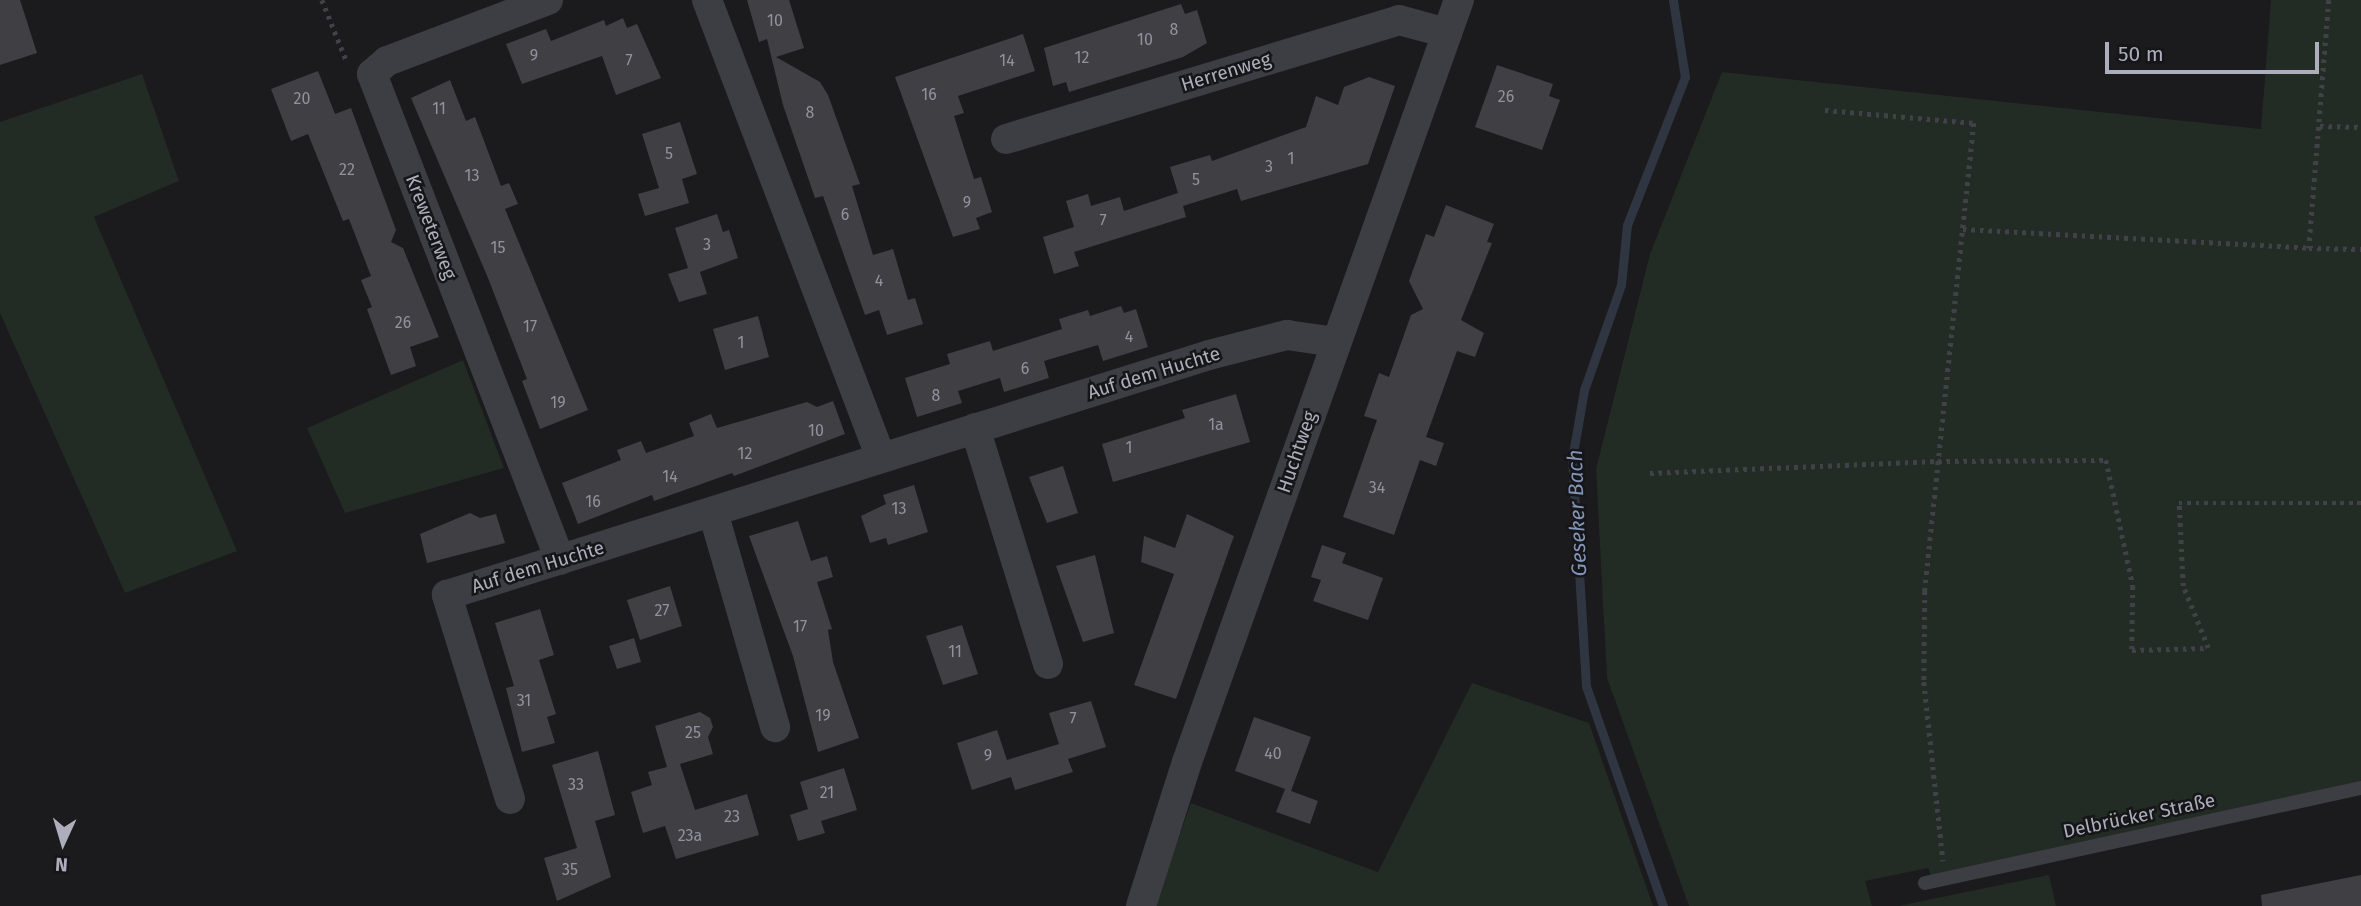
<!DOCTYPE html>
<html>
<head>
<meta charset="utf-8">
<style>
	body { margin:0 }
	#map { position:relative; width:2361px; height:906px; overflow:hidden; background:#1b1a1d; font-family:"Fira Sans",sans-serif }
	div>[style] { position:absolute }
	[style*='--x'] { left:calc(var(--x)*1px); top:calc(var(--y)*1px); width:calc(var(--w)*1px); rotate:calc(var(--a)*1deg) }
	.green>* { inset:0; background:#222b24 }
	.stream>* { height:9px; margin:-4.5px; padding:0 4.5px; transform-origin:4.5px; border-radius:4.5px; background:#2f3642 }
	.building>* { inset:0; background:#403f44 }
	.path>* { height:4.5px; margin-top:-2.25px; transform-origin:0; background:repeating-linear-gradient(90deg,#414249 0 3.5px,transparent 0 8.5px) }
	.service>* { height:14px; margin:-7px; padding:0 7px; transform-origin:7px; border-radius:7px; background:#3d3d44 }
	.minor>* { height:30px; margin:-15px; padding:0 15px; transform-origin:15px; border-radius:15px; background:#3d3d44 }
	span { translate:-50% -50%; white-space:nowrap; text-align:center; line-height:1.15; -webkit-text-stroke:5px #161518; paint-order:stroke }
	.number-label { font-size:16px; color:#91929e }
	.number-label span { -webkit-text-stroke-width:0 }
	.street-label { font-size:19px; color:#acaebc }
	.water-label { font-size:21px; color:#8395b8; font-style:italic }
	.north { position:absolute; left:28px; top:808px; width:70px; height:70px; -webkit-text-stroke:5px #161518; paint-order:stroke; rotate:184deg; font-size:19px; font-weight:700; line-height:28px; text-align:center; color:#acaebc }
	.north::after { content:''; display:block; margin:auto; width:24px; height:32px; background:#acaebc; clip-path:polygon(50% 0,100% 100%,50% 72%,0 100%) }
	.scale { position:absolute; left:2105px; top:42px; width:214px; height:32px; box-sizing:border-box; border:4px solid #acaebc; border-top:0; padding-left:9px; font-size:21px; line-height:24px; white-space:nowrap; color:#acaebc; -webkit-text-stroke:5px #161518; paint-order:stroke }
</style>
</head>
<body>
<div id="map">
	<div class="green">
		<i style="clip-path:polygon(2271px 0,2361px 0,2361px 782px,1931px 876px,1928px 868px,1865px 881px,1872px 906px,1689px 906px,1607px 678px,1596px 469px,1650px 254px,1722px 72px,2261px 129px)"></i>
		<i style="clip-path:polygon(142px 74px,179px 181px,94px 217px,237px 551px,125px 593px,0 313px,0 122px)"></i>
		<i style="clip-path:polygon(463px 360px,504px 468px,345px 513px,307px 428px)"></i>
		<i style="clip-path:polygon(1472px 683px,1589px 723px,1653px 906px,1154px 906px,1191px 803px,1378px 872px)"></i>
		<i style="clip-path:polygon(2049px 875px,2056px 906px,1898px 906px)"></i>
	</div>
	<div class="stream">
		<i style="--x:1663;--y:906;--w:233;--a:-109.3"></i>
		<i style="--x:1586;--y:686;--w:227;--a:-93.5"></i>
		<i style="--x:1572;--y:459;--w:70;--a:-80.1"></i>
		<i style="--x:1584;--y:390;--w:111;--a:-70.6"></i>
		<i style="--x:1621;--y:285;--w:60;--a:-84.3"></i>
		<i style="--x:1627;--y:225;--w:159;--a:-68.6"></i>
		<i style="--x:1685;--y:77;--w:78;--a:-98.9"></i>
	</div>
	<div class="building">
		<i style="clip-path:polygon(0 0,20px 0,37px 53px,0 65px)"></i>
		<i style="clip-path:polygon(747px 0,789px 0,804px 48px,776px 57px,820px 82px,828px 95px,860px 184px,852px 186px,873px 255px,893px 249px,908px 300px,915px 298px,923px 324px,887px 335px,879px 310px,865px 315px,823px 196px,815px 198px,783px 105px,767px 39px,759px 42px)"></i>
		<i style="clip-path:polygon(1181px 4px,1185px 14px,1197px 10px,1207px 43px,1183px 57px,1069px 92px,1066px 82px,1053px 86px,1044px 48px)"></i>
		<i style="clip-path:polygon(623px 18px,627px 28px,637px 24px,661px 78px,616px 95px,602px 56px,522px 84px,506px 44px,546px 29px,551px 41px,604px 20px,606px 26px)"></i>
		<i style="clip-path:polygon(1023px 34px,1035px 71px,958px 96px,964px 113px,954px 116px,974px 179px,981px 177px,992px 212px,976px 218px,980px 229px,953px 237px,895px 77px)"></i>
		<i style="clip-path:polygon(1497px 65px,1553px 84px,1549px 96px,1560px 100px,1542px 150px,1475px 127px)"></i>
		<i style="clip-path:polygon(318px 71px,335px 114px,351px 108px,396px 230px,391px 242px,403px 248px,439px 337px,410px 347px,416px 366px,391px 375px,367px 309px,372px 307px,361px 280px,371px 276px,349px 219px,343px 221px,308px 134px,291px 141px,271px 89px)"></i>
		<i style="clip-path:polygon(1369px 77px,1395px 86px,1368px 164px,1241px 201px,1237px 189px,1183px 206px,1186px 217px,1074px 252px,1079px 266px,1054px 274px,1043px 237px,1074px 227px,1066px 201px,1088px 194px,1091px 206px,1120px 197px,1124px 211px,1178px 193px,1170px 167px,1210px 155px,1212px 161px,1306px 127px,1316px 96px,1338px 105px,1344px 87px)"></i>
		<i style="clip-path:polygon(450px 80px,466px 121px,475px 117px,501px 186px,509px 183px,518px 204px,505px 209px,588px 410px,540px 429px,522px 381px,527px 379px,488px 278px,411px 98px)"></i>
		<i style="clip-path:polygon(680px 122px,697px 174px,682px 179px,689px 203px,645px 216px,638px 194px,659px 188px,642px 134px)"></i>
		<i style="clip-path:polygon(1446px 205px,1494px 224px,1487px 242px,1492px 243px,1461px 320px,1484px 333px,1475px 357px,1457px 351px,1426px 437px,1444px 443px,1436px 466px,1420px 460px,1394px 535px,1343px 517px,1377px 420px,1364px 416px,1379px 373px,1389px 377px,1411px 315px,1423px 309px,1409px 281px,1426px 234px,1434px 237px)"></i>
		<i style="clip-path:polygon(717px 214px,723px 232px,729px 230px,738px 258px,700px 272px,707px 294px,679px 302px,668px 274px,688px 268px,675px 228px)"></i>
		<i style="clip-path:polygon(1121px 306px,1124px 313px,1136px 309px,1148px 347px,1103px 361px,1098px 345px,1044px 361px,1049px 378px,1004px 392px,1000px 378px,958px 391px,962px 403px,917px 417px,905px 378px,950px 364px,947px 354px,990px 341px,993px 351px,1062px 329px,1059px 319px,1088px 310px,1090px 316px)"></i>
		<i style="clip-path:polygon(758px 316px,769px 357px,725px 370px,713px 329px)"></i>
		<i style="clip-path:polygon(1236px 394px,1250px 442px,1113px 482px,1102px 444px,1185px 418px,1182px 410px)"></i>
		<i style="clip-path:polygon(833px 401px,845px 434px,734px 476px,732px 473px,654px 501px,652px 495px,578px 524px,562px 483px,621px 460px,617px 450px,641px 441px,646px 453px,694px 436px,689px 423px,711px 414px,717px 428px,807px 402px,817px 407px)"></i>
		<i style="clip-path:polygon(1063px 466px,1078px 513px,1047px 523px,1029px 477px)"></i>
		<i style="clip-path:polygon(914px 485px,928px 532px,888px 545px,886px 538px,870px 543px,861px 516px,886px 504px,883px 495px)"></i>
		<i style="clip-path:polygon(470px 513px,480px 518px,496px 514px,505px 543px,427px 563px,420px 534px)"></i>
		<i style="clip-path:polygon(1187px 514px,1234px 536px,1176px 699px,1134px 685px,1174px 574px,1141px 562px,1144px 536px,1175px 548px)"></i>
		<i style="clip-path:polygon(798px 521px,811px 561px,827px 556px,833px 577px,817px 582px,832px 629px,828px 630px,833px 662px,859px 738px,818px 752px,793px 656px,749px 536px)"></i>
		<i style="clip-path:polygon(1322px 545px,1346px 553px,1342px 563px,1383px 578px,1368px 620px,1313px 601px,1321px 580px,1311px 577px)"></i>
		<i style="clip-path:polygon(1095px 555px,1114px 633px,1083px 642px,1056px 566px)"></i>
		<i style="clip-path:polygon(670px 586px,682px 626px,640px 640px,627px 600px)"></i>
		<i style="clip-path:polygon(540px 609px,554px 655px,539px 660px,556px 714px,547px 717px,555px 743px,522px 752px,506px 688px,514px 686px,495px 623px)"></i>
		<i style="clip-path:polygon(962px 625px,978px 674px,943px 685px,926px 636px)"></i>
		<i style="clip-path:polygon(634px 638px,641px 662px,617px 669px,609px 646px)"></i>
		<i style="clip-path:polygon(1091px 701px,1106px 747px,1068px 759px,1073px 772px,1015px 790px,1011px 777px,972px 790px,957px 743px,997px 730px,1007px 760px,1059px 744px,1049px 713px)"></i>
		<i style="clip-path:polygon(700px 712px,710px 718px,713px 727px,708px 737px,713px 754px,680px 764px,695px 810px,747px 794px,759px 835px,676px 859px,665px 826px,643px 833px,631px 792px,652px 785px,648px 772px,667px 767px,655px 726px)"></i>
		<i style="clip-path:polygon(1254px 717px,1311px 737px,1291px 791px,1318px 801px,1310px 824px,1276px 812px,1285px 789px,1235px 771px)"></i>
		<i style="clip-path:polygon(598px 751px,615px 815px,595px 821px,611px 877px,557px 901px,544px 858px,577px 848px,552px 765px)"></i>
		<i style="clip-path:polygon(844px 768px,857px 810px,821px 821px,825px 833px,798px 841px,790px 815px,808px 809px,800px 782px)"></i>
		<i style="clip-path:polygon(2361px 875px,2361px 906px,2262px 906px,2261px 895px)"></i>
	</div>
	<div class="path">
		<i style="--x:322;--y:0;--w:67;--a:68"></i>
		<i style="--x:2329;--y:0;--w:249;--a:94.6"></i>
		<i style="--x:2309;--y:248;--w:52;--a:1.1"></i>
		<i style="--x:1825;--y:110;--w:150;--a:5"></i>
		<i style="--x:1974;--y:123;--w:471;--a:96"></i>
		<i style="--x:1925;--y:591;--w:91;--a:90.6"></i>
		<i style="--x:1924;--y:682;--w:180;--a:83.9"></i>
		<i style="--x:2320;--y:126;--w:41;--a:1.4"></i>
		<i style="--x:1963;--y:229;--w:347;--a:3.1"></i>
		<i style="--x:1650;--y:473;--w:288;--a:-2.4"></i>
		<i style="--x:1938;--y:461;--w:168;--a:-0.3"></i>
		<i style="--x:2106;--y:460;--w:129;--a:77.9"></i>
		<i style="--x:2133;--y:586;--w:64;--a:90.9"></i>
		<i style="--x:2132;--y:650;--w:76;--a:-1.5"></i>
		<i style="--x:2208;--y:648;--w:67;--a:-112"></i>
		<i style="--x:2183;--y:586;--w:83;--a:-92.8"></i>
		<i style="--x:2179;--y:503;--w:182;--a:0"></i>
	</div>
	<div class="service">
		<i style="--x:1925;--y:883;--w:446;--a:-12.3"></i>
	</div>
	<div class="minor">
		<i style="--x:548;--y:0;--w:172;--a:159.2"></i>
		<i style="--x:387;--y:61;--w:20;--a:139"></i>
		<i style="--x:372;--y:74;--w:521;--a:68.85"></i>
		<i style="--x:707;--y:0;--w:488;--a:69.2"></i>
		<i style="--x:1006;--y:139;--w:411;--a:-16.8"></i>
		<i style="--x:1399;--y:20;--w:50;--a:15.2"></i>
		<i style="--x:975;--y:428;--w:247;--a:72.8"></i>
		<i style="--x:713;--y:512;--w:224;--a:73.9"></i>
		<i style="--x:510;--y:799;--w:214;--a:-107.2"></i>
		<i style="--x:447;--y:595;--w:799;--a:-17.48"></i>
		<i style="--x:1209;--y:355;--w:81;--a:-14.4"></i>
		<i style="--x:1287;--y:335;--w:49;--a:8.3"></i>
		<i style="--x:1141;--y:906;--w:151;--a:-72.3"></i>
		<i style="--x:1187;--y:762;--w:809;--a:-70.36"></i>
	</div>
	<div class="number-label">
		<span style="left:775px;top:21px">10</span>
		<span style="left:1174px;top:30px">8</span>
		<span style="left:1145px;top:40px">10</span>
		<span style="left:534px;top:56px">9</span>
		<span style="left:1082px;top:58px">12</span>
		<span style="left:629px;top:61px">7</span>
		<span style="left:1007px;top:61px">14</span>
		<span style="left:929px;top:95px">16</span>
		<span style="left:1506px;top:97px">26</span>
		<span style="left:302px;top:99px">20</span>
		<span style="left:439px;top:109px">11</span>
		<span style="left:810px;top:113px">8</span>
		<span style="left:669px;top:154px">5</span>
		<span style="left:1291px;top:159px">1</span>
		<span style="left:1269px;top:167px">3</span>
		<span style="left:347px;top:170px">22</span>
		<span style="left:472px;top:176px">13</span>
		<span style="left:1196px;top:180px">5</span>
		<span style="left:967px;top:203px">9</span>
		<span style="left:845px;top:215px">6</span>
		<span style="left:1103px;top:221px">7</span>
		<span style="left:707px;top:245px">3</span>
		<span style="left:498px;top:248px">15</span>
		<span style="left:879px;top:281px">4</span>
		<span style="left:403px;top:323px">26</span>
		<span style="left:530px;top:327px">17</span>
		<span style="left:1129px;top:337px">4</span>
		<span style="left:741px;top:343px">1</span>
		<span style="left:1025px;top:369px">6</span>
		<span style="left:936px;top:396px">8</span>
		<span style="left:558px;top:403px">19</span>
		<span style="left:1216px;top:425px">1a</span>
		<span style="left:816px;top:431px">10</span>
		<span style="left:1129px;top:448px">1</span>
		<span style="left:745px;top:454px">12</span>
		<span style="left:670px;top:477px">14</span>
		<span style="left:1377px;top:488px">34</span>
		<span style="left:593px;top:502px">16</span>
		<span style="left:899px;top:509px">13</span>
		<span style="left:662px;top:611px">27</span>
		<span style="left:800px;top:627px">17</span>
		<span style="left:955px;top:652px">11</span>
		<span style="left:524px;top:701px">31</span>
		<span style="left:823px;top:716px">19</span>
		<span style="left:1073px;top:719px">7</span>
		<span style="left:693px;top:733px">25</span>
		<span style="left:1273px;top:754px">40</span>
		<span style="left:988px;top:756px">9</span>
		<span style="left:576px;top:785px">33</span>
		<span style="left:827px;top:793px">21</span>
		<span style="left:732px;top:817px">23</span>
		<span style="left:690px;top:836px">23a</span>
		<span style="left:570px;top:870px">35</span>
	</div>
	<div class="street-label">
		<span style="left:1226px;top:72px;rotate:-17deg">Herrenweg</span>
		<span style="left:431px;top:227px;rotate:69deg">Kreweterweg</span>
		<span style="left:1154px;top:373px;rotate:-17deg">Auf dem Huchte</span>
		<span style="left:1297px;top:452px;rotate:-71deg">Huchtweg</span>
		<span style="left:538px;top:567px;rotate:-17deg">Auf dem Huchte</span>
		<span style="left:2139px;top:816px;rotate:-12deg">Delbrücker Straße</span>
	</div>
	<div class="water-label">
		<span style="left:1577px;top:513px;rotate:-92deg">Geseker Bach</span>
	</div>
	<div class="north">N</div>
	<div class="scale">50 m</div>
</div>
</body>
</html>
